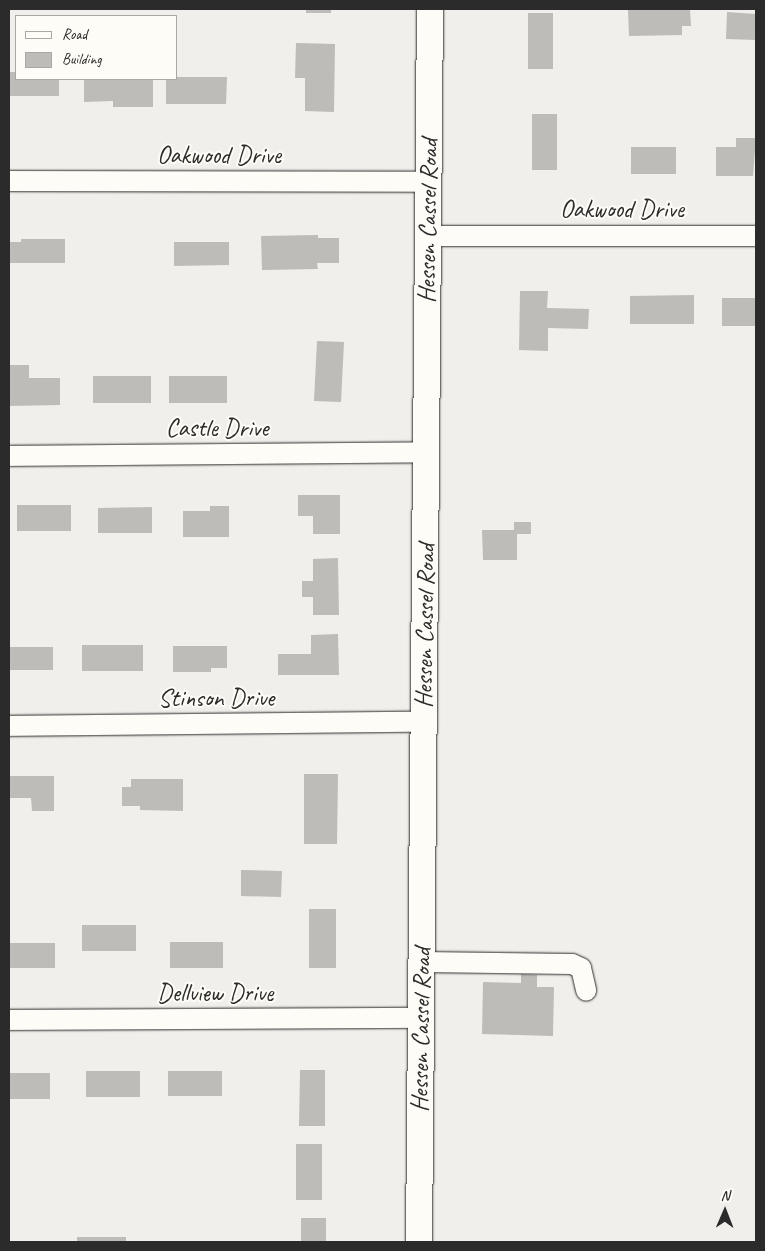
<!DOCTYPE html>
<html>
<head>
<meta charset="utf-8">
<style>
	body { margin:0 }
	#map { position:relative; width:765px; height:1251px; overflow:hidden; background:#f0efeb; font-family:Caveat,sans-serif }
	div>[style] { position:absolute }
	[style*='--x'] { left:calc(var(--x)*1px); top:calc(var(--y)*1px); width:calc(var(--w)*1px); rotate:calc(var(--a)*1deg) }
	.building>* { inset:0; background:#bdbcb8 }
	.roads { filter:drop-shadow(0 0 1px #2b2b2b) drop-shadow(0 0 1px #2b2b2b) }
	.minor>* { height:20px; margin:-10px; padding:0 10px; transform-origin:10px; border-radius:10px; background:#fdfcf7 }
	.major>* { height:26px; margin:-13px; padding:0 13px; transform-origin:13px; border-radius:13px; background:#fdfcf7 }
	span { translate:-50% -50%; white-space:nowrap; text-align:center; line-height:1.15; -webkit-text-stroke:4px #fdfcf7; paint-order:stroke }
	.street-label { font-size:25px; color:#2b2b2b }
	.frame { position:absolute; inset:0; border:10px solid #2b2b2b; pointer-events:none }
	.legend { position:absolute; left:15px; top:15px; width:162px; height:65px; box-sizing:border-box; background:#fdfcf7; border:1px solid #a9a8a5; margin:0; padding:6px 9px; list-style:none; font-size:15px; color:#2b2b2b }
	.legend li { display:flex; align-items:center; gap:10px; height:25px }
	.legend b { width:25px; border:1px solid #a9a8a5 }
	.north { position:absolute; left:700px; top:1186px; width:50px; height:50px; -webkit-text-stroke:4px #fdfcf7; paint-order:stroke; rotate:1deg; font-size:14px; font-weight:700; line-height:20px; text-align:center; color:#2b2b2b }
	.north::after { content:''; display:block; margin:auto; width:18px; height:22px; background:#2b2b2b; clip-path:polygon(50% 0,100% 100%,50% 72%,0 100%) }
</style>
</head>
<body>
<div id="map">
	<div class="building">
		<i style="clip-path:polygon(306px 9px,331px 9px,331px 13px,306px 13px)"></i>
		<i style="clip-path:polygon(628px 9px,690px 9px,691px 26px,682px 26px,682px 35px,629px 36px)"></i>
		<i style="clip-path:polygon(727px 12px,756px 14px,756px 40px,726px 39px)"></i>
		<i style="clip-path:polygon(528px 13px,553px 13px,553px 69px,528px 69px)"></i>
		<i style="clip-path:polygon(296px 43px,335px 44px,334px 112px,305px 111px,305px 78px,295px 78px)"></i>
		<i style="clip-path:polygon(9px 72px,16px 72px,16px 79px,59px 79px,59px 96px,9px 96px)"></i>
		<i style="clip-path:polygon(176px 77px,227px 77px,226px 104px,166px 104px,166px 79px,176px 79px)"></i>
		<i style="clip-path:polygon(84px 79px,153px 79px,153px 107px,113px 107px,113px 101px,84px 102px)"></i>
		<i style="clip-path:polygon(532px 114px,557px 114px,557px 170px,532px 170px)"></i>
		<i style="clip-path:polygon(736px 138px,756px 138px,753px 176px,716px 176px,716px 147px,736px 147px)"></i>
		<i style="clip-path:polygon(631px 147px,676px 147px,676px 174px,631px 174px)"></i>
		<i style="clip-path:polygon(318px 235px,318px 238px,339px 238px,339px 263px,317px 263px,318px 269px,262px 270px,261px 236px)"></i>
		<i style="clip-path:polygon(21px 239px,65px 239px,65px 263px,9px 263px,9px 242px,21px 242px)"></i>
		<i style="clip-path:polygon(174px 242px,229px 242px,229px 265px,174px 266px)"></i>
		<i style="clip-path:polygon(520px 291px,548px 291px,547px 308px,589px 309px,588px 329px,548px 328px,548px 351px,519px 350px)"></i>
		<i style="clip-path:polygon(694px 295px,694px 324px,630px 324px,630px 296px)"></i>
		<i style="clip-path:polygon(722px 298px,756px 298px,756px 326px,722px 326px)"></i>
		<i style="clip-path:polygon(317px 341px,344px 342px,341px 402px,314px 401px)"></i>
		<i style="clip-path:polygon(9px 365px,29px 365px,29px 378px,60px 378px,60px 405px,9px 406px)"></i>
		<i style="clip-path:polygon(93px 376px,151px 376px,151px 403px,93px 403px)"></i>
		<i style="clip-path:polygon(169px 376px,227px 376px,227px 403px,169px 403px)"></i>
		<i style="clip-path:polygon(298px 495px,340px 495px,340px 534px,313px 534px,313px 516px,298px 516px)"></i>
		<i style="clip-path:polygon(17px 505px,71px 505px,71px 531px,17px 531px)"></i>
		<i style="clip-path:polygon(210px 506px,229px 506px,229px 537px,183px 537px,183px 511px,210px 511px)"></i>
		<i style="clip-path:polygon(152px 507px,152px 533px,98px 533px,98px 508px)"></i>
		<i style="clip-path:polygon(514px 522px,531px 522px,531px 534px,517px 534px,517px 560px,483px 560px,482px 530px,514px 530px)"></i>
		<i style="clip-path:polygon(338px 558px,339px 615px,313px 615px,313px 597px,302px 597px,302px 581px,313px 581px,313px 559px)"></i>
		<i style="clip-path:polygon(338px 634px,339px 675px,278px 675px,278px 654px,311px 654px,311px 635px)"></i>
		<i style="clip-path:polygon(82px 645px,143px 645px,143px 671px,82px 671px)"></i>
		<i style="clip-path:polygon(173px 646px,227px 646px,227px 668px,211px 668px,211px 672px,173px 672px)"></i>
		<i style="clip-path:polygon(9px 647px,53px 647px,53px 670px,9px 670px)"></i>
		<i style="clip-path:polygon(304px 774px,338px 774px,337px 844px,304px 844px)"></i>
		<i style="clip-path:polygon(9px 776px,54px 776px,54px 811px,32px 811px,31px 798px,9px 798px)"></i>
		<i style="clip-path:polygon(131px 779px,183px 779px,183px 811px,140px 810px,140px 806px,122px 806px,122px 787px,131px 787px)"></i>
		<i style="clip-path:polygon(241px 870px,282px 871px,281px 897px,241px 896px)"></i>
		<i style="clip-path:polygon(309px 909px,336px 909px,336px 968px,309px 968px)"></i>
		<i style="clip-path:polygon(82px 925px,136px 925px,136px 951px,82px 951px)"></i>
		<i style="clip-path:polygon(170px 942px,223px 942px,223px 968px,170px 968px)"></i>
		<i style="clip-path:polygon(9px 943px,55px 943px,55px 968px,9px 968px)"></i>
		<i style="clip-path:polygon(521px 974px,537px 975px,537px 987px,554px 987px,553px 1036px,482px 1034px,483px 982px,521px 983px)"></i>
		<i style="clip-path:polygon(300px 1070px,325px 1070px,325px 1126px,299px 1126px)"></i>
		<i style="clip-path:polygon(86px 1071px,140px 1071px,140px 1097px,86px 1097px)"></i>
		<i style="clip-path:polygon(168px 1071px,222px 1071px,222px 1096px,168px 1096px)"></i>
		<i style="clip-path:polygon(9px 1073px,50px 1073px,50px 1099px,9px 1099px)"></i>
		<i style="clip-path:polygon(296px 1144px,322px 1144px,322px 1200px,296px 1200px)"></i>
		<i style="clip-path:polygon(301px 1218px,326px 1218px,326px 1242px,301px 1242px)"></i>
		<i style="clip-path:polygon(77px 1237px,126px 1237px,126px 1242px,77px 1242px)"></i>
	</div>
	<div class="roads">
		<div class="minor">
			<i style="--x:9;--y:181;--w:420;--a:0.1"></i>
			<i style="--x:428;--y:236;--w:328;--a:0"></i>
			<i style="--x:9;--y:456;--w:417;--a:-0.5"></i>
			<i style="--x:9;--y:726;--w:415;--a:-0.6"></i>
			<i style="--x:422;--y:962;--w:150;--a:0.8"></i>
			<i style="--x:572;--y:964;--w:10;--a:24"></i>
			<i style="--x:581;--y:968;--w:23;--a:77"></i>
			<i style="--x:9;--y:1020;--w:412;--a:-0.3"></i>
		</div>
		<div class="major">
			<i style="--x:419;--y:1242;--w:1233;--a:-89.49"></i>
		</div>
	</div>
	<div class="street-label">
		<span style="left:219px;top:155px">Oakwood Drive</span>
		<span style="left:622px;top:209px">Oakwood Drive</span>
		<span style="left:428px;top:221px;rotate:-89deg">Hessen Cassel Road</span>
		<span style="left:217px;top:428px">Castle Drive</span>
		<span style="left:425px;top:626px;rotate:-89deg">Hessen Cassel Road</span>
		<span style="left:216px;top:698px">Stinson Drive</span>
		<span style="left:215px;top:993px">Dellview Drive</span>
		<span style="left:421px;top:1030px;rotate:-89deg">Hessen Cassel Road</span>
	</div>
	<div class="frame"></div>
	<ul class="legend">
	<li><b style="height:6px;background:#fdfcf7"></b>Road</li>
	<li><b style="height:14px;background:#bdbcb8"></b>Building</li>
	</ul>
	<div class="north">N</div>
</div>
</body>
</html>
